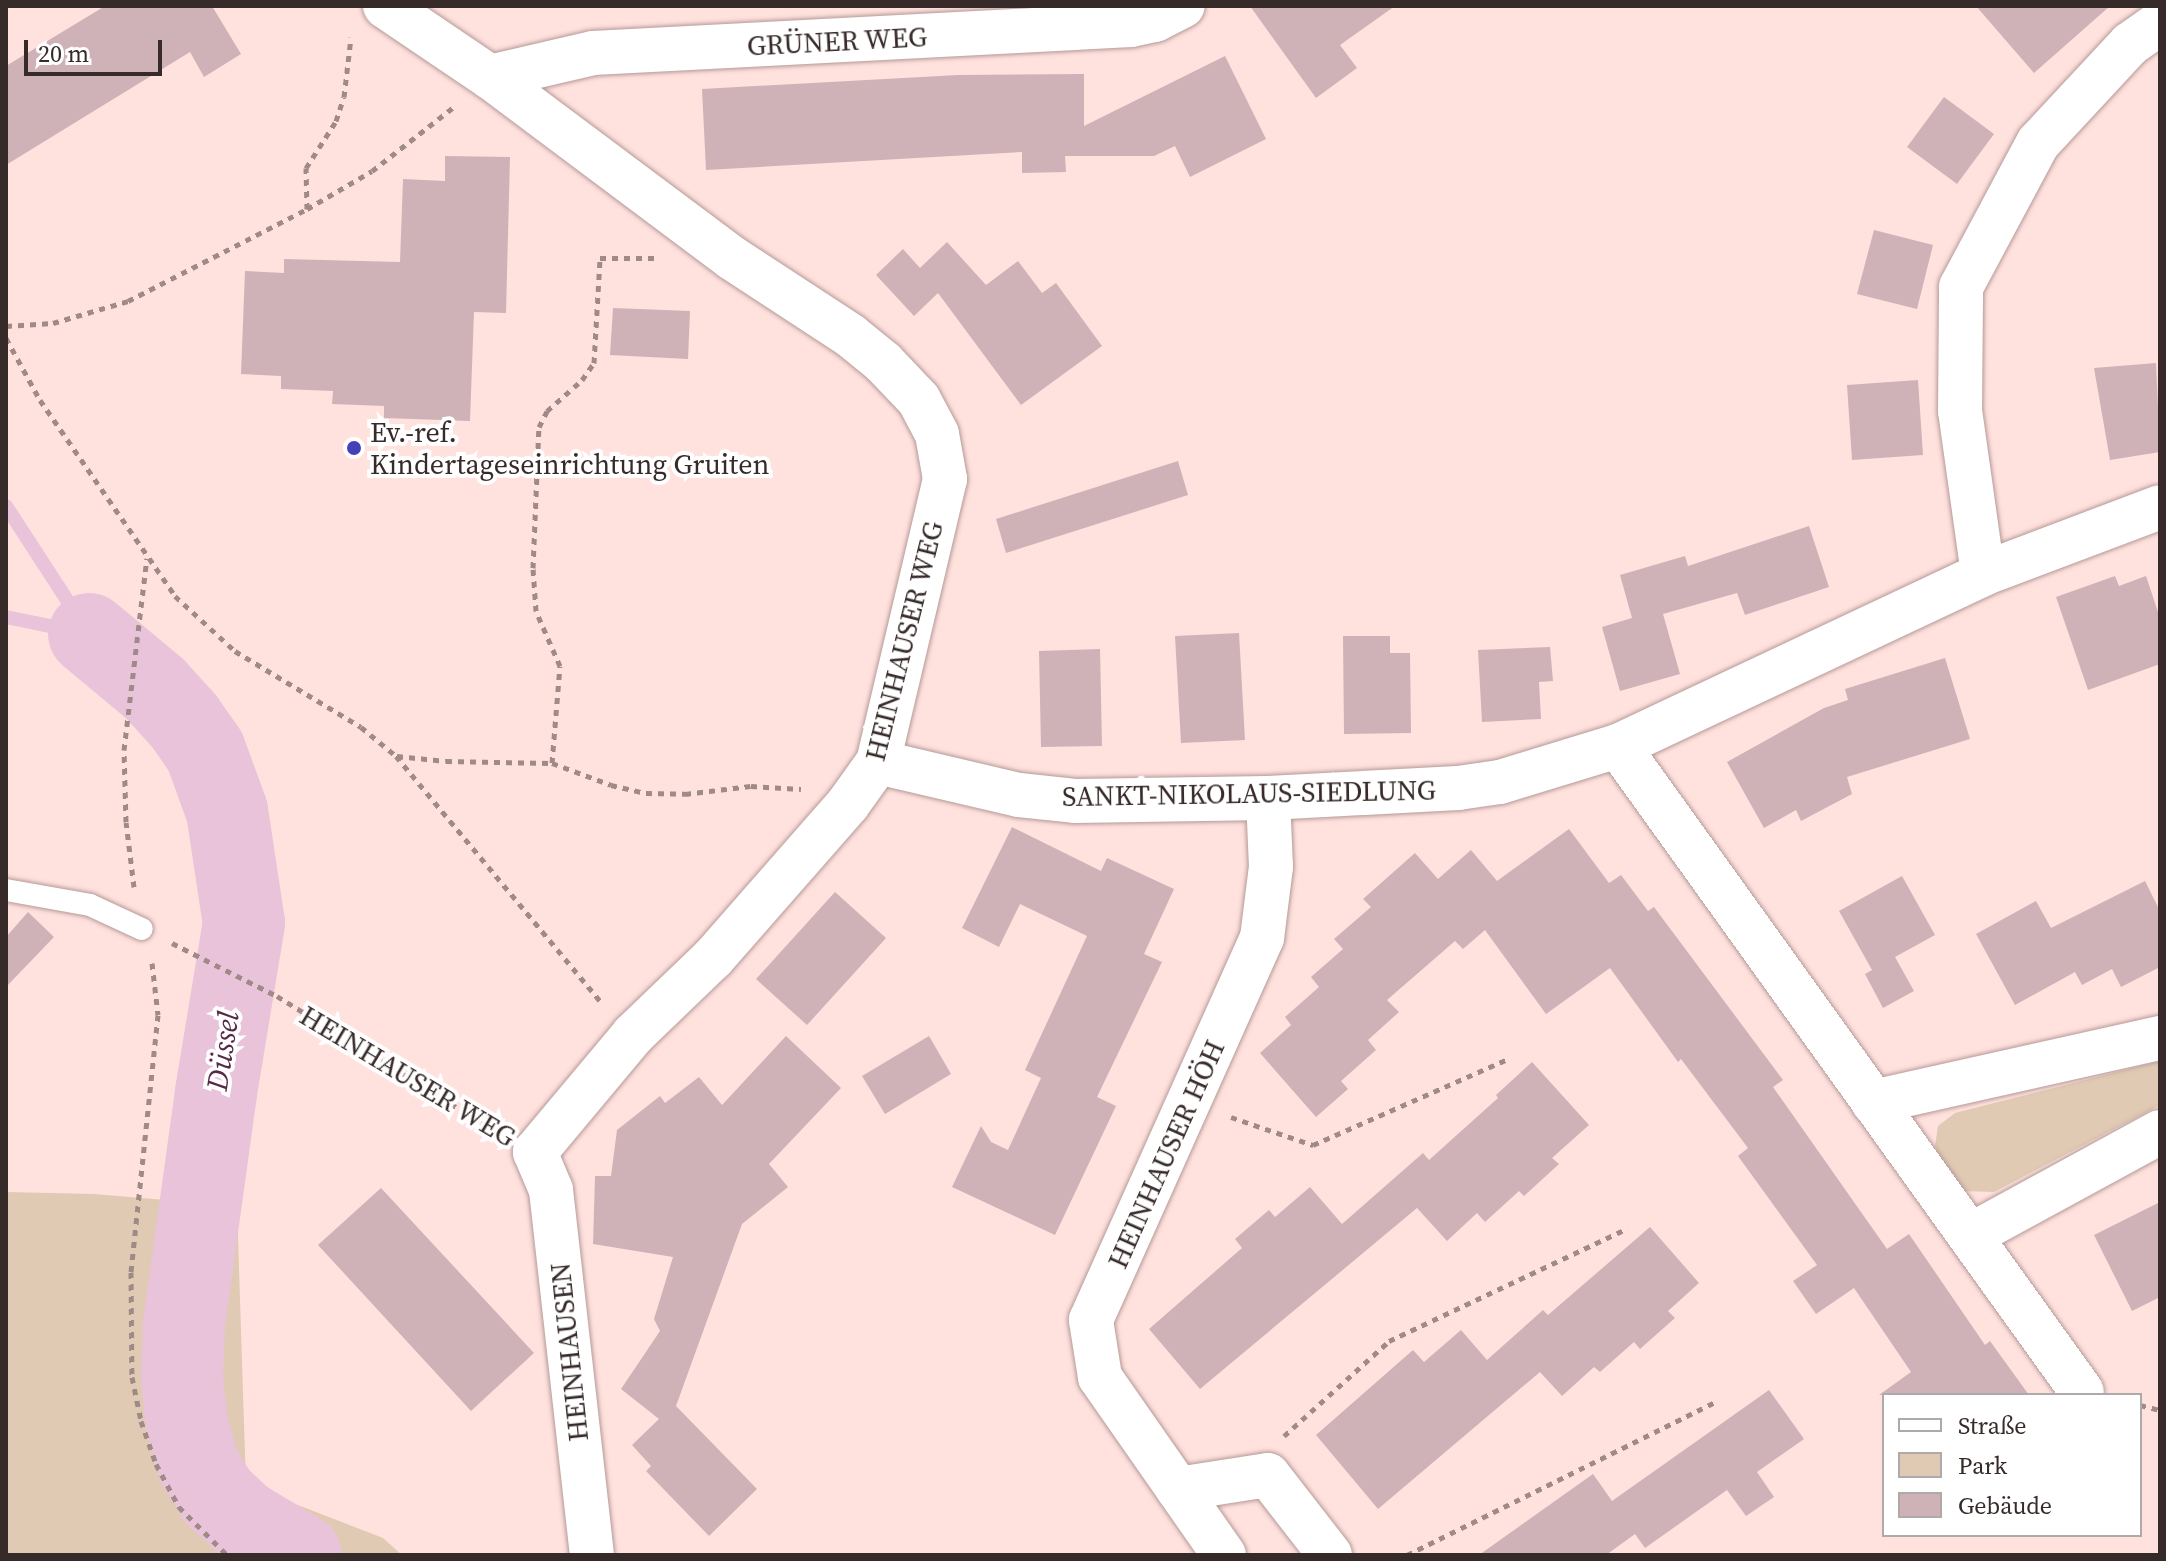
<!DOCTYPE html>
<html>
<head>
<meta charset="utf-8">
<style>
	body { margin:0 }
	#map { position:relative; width:2166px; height:1561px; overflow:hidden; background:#ffe1de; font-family:"Source Serif 4",serif }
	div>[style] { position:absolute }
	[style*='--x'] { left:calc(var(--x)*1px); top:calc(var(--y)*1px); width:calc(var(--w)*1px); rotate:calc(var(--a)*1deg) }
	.green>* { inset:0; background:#e0cab3 }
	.stream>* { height:14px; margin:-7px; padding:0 7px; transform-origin:7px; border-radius:7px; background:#e9c3d9 }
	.river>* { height:82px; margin:-41px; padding:0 41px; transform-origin:41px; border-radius:41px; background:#e9c3d9 }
	.building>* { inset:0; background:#cfb2b8 }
	.path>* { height:5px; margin-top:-2.5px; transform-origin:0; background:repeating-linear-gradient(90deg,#9f8a88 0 6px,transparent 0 12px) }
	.roads { filter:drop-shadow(0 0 2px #b59a97) drop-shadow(0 0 2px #b59a97) }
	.service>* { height:22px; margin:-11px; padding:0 11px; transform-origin:11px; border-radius:11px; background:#fff }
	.minor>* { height:44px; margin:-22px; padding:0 22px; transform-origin:22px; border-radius:22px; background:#fff }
	.dots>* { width:22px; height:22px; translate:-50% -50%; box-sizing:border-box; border:4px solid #fff; border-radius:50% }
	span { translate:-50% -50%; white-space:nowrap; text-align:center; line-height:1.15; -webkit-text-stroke:8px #fff; paint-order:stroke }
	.street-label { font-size:28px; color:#372b2a }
	.poi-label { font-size:28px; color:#372b2a }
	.left { translate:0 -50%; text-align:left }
	.water-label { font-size:30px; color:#582947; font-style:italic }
	.frame { position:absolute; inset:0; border:8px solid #372b2a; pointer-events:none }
	.legend { position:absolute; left:1882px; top:1393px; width:260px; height:144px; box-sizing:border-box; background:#fff; border:2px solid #afaaaa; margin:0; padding:10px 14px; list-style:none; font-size:24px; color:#372b2a }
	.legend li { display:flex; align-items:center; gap:16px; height:40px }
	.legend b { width:40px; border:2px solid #afaaaa }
	.scale { position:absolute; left:24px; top:40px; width:138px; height:36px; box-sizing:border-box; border:4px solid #372b2a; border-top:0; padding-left:10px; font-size:24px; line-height:28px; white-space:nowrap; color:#372b2a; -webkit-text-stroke:6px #fff; paint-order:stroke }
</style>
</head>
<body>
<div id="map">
	<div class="green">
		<i style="clip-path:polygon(2160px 1061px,2160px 1105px,1994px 1192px,1963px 1191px,1948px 1178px,1935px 1146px,1938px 1126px,1955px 1113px)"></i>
		<i style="clip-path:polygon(6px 1192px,94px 1194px,237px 1206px,246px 1485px,383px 1538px,402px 1555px,6px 1555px)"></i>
	</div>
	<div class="stream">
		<i style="--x:6;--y:506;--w:153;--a:57"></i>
		<i style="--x:6;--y:617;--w:85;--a:11.6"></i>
	</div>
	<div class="river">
		<i style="--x:89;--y:634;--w:86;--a:39.8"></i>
		<i style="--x:155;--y:689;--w:43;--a:47.8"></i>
		<i style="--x:184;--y:721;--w:37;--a:55"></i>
		<i style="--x:205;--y:751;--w:64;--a:69.9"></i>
		<i style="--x:227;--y:811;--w:113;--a:81.4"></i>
		<i style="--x:244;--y:923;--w:172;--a:99.4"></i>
		<i style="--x:216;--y:1093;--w:234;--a:97.9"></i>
		<i style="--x:184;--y:1325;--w:52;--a:92.2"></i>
		<i style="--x:182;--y:1377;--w:48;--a:84.1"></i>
		<i style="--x:187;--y:1425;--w:44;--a:74.1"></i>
		<i style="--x:199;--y:1467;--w:36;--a:58"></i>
		<i style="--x:218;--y:1497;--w:35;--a:43"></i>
		<i style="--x:244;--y:1521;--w:66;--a:30.8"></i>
	</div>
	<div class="building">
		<i style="clip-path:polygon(105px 6px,212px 6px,241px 54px,204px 77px,190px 52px,6px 165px,6px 66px)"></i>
		<i style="clip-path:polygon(1250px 6px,1395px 6px,1340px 45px,1357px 68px,1316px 98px)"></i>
		<i style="clip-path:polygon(1976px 6px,2110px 6px,2034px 73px)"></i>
		<i style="clip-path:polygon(1225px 56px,1266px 139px,1190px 177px,1175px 146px,1154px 156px,1065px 156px,1066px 172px,1022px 173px,1022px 152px,706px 170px,702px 89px,958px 75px,1084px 74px,1084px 126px)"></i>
		<i style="clip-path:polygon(1944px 97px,1994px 134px,1957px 184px,1907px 147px)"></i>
		<i style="clip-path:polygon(445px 156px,510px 157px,506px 313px,474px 312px,470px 421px,384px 418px,384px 406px,332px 404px,333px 391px,281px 389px,281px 376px,241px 374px,245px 271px,284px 273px,284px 259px,400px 262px,403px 179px,445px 181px)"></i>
		<i style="clip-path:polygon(1874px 230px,1933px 245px,1917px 309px,1857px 294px)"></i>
		<i style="clip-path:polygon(947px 242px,986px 285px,1018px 261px,1042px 293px,1056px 283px,1102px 346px,1021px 405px,938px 293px,914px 316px,876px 275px,903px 249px,920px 268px)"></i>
		<i style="clip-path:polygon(613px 308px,690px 311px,688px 359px,610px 355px)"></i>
		<i style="clip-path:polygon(2156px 363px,2160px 452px,2110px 460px,2094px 368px)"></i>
		<i style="clip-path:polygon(1918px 380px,1923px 455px,1852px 460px,1847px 385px)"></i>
		<i style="clip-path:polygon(1178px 461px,1188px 495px,1006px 553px,996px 519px)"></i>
		<i style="clip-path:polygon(1809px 526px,1829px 587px,1745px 615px,1737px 593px,1663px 614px,1680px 674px,1620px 691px,1602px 627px,1632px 618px,1620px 575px,1685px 556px,1688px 566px)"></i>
		<i style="clip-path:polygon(2115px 576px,2119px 586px,2146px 576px,2160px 618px,2160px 664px,2088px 690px,2056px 597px)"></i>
		<i style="clip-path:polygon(1239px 633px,1245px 740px,1181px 743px,1175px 636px)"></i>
		<i style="clip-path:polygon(1343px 636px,1390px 636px,1390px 653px,1410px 653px,1411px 733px,1344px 734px)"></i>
		<i style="clip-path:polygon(1550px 647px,1553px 681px,1539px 682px,1541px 719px,1482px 722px,1478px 650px)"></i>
		<i style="clip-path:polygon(1100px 649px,1102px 746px,1041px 747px,1039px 651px)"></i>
		<i style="clip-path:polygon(1945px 658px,1970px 739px,1847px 777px,1852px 794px,1801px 821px,1796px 810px,1764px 828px,1727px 762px,1824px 708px,1848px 700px,1845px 689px)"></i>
		<i style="clip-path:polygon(1012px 827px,1101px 871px,1107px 858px,1174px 889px,1144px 954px,1162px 962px,1097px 1097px,1116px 1106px,1055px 1235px,952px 1187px,981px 1126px,991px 1142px,1008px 1150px,1041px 1078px,1025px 1070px,1087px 936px,1020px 904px,999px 947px,962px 928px)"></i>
		<i style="clip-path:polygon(1569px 829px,1609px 883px,1621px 875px,1648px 911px,1654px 907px,1783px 1080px,1773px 1087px,1887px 1249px,1909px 1234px,1985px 1345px,1990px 1341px,2029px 1395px,1879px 1395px,1911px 1372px,1854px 1288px,1816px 1314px,1793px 1281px,1817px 1265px,1738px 1156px,1748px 1148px,1681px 1059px,1678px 1062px,1610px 968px,1546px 1014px,1485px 930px,1463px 949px,1455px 941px,1387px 1000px,1399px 1012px,1368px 1040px,1376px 1050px,1341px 1081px,1348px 1089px,1316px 1117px,1260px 1053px,1291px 1025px,1285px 1017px,1319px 987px,1311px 977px,1343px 949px,1334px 939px,1371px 907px,1363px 899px,1415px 853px,1438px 879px,1471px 850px,1497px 881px)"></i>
		<i style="clip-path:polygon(1902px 876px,1935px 935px,1895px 957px,1914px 991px,1883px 1008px,1865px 974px,1872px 970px,1839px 911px)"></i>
		<i style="clip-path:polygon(2145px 881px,2160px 911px,2160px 967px,2121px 987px,2112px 969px,2082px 985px,2075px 972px,2015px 1005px,1976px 934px,2036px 901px,2051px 928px)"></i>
		<i style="clip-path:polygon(835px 892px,886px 938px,807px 1025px,756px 979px)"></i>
		<i style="clip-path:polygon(28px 912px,54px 937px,6px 987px,6px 937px)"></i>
		<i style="clip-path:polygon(786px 1036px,841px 1088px,769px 1164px,788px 1187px,742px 1224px,676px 1406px,757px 1489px,709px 1536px,646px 1471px,651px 1466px,632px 1445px,659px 1419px,621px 1389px,660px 1331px,654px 1319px,673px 1257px,593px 1244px,595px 1176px,611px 1176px,617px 1130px,660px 1096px,665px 1103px,699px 1077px,722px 1105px)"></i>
		<i style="clip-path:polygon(929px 1036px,951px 1074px,885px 1114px,862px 1076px)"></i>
		<i style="clip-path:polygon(1532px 1062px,1589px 1125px,1552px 1158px,1559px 1164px,1524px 1196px,1519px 1191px,1485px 1222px,1477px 1213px,1447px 1241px,1417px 1208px,1200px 1389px,1149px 1329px,1242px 1248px,1235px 1239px,1269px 1210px,1275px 1217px,1310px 1187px,1342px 1224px,1423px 1153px,1429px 1160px,1498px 1098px,1496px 1095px)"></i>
		<i style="clip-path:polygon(381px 1188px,534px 1353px,471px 1411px,318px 1245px)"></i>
		<i style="clip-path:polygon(2160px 1202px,2160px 1297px,2132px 1311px,2094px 1235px)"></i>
		<i style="clip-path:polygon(1650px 1227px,1699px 1283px,1668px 1311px,1675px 1318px,1640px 1349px,1634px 1342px,1600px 1372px,1594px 1367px,1562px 1396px,1540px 1372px,1378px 1509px,1316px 1435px,1413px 1350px,1424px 1362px,1461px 1330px,1487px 1360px,1543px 1310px,1548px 1315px)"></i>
		<i style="clip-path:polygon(1769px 1390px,1804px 1439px,1757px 1472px,1774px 1497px,1746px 1516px,1727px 1490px,1645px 1548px,1635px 1534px,1606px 1555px,1479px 1555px,1593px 1474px,1612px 1501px)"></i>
	</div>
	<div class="path">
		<i style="--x:307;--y:209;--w:41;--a:-91.4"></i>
		<i style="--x:306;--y:168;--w:56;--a:-57.4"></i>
		<i style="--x:336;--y:121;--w:25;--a:-72"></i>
		<i style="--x:344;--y:97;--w:60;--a:-83.3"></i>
		<i style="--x:6;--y:326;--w:47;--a:-3.7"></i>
		<i style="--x:53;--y:323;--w:78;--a:-16.3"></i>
		<i style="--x:128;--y:301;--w:201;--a:-27.2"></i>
		<i style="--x:307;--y:209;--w:75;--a:-30.3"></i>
		<i style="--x:372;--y:171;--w:105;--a:-38.1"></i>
		<i style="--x:6;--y:338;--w:71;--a:61.3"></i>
		<i style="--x:40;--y:400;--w:238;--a:55.4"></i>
		<i style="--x:175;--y:596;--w:81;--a:42.5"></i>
		<i style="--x:235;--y:651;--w:147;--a:31.1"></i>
		<i style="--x:361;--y:727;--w:45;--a:39.6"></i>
		<i style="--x:396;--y:756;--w:322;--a:50.2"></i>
		<i style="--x:397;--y:756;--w:49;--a:5.8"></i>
		<i style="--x:446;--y:761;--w:106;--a:1.1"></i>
		<i style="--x:552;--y:763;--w:63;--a:20.4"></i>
		<i style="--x:611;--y:785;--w:36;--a:13"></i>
		<i style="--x:646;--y:793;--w:39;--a:1"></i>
		<i style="--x:685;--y:794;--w:66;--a:-6.9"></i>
		<i style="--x:751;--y:786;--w:50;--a:3.4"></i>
		<i style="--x:552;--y:763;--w:97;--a:-85.3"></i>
		<i style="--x:560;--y:666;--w:60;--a:-113.6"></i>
		<i style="--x:536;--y:611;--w:43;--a:-94"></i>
		<i style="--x:533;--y:568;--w:141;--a:-87.6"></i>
		<i style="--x:539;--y:427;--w:18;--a:-63"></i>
		<i style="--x:547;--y:411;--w:47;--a:-41.5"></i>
		<i style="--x:582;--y:380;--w:21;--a:-55"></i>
		<i style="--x:594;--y:363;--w:105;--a:-86.7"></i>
		<i style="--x:600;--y:258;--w:55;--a:0"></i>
		<i style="--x:134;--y:887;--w:65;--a:-97"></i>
		<i style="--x:126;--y:822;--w:72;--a:-91.6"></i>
		<i style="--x:124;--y:750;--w:193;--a:-83.2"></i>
		<i style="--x:172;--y:943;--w:118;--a:26.8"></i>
		<i style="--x:277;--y:996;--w:256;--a:31.8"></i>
		<i style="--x:152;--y:963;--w:52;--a:83.4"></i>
		<i style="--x:158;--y:1015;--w:258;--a:96"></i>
		<i style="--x:131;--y:1272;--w:105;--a:89.5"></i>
		<i style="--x:132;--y:1377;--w:45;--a:78.4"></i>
		<i style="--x:141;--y:1421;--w:46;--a:70.8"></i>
		<i style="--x:156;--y:1464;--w:49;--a:61.9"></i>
		<i style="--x:179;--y:1507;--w:68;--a:45"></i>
		<i style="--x:1231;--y:1117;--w:87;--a:18.9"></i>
		<i style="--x:1313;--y:1145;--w:213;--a:-23.8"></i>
		<i style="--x:2140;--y:1405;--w:21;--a:14"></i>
		<i style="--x:1284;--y:1436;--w:142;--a:-42.1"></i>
		<i style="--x:1389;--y:1341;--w:264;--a:-25.3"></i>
		<i style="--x:1407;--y:1555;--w:344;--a:-26.4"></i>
	</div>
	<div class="roads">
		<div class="service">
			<i style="--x:6;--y:890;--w:85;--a:10.1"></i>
			<i style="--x:90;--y:905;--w:57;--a:24.8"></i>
		</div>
		<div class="minor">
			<i style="--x:385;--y:6;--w:127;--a:34.1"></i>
			<i style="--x:490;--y:77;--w:302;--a:36.8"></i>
			<i style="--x:732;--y:258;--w:142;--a:33.2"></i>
			<i style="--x:851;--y:336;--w:41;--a:39.1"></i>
			<i style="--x:883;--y:362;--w:52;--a:46.5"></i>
			<i style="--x:919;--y:400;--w:38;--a:62"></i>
			<i style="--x:937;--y:434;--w:46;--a:79.9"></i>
			<i style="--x:945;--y:479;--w:291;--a:103.3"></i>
			<i style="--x:878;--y:762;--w:52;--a:125.5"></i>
			<i style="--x:848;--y:804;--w:205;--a:131.2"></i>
			<i style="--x:713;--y:958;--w:111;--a:136.1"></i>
			<i style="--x:633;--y:1035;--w:153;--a:129.9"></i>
			<i style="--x:535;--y:1152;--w:41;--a:67.2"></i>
			<i style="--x:551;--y:1190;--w:367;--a:83.6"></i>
			<i style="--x:490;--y:77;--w:106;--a:-13.1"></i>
			<i style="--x:593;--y:53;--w:539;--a:-2.98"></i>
			<i style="--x:1131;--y:25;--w:25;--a:-12"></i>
			<i style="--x:1155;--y:20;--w:31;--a:-27"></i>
			<i style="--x:1983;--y:574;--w:165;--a:-98"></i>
			<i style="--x:1960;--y:411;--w:124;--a:-89.5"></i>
			<i style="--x:1961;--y:287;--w:163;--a:-61.9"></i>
			<i style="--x:2038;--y:143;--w:135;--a:-47.1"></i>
			<i style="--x:2130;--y:44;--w:37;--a:-35"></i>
			<i style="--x:1618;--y:746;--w:795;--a:54.31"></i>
			<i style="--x:878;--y:762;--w:145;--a:13.2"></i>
			<i style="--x:1019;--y:795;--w:56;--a:6.1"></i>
			<i style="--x:1075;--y:801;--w:193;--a:-0.9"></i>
			<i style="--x:1268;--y:798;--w:190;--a:-3"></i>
			<i style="--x:1458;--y:788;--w:42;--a:-8.1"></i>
			<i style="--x:1500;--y:782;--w:123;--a:-17"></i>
			<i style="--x:1618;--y:746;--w:403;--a:-25.2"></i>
			<i style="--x:1983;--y:574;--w:189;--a:-20.7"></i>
			<i style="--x:1873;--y:1102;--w:294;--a:-12.6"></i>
			<i style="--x:1971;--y:1235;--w:215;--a:-28.6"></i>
			<i style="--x:1178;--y:1489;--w:91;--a:-8.8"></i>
			<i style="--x:1268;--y:1475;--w:101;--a:52.2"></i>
			<i style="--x:1224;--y:1555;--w:217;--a:-124.9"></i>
			<i style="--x:1100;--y:1377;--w:58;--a:-99"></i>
			<i style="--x:1091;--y:1320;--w:419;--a:-65.9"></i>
			<i style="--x:1262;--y:938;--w:72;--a:-82.8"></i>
			<i style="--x:1271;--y:867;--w:69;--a:-92.5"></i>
		</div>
	</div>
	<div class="dots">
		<i style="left:354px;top:448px;background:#4542b8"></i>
	</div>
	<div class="street-label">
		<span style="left:837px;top:41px;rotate:-3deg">GRÜNER WEG</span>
		<span style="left:904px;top:641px;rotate:-76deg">HEINHAUSER WEG</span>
		<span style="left:1249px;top:793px;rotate:-1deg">SANKT-NIKOLAUS-SIEDLUNG</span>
		<span style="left:408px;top:1076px;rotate:31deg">HEINHAUSER WEG</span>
		<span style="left:1166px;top:1154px;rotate:-66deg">HEINHAUSER HÖH</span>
		<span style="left:569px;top:1352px;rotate:-96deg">HEINHAUSEN</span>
	</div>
	<div class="poi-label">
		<span class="left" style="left:370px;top:448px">Ev.-ref.<br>Kindertageseinrichtung Gruiten</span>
	</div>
	<div class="water-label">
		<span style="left:223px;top:1051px;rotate:-81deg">Düssel</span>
	</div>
	<div class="frame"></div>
	<ul class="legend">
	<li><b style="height:10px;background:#fff"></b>Straße</li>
	<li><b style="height:22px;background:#e0cab3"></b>Park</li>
	<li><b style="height:22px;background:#cfb2b8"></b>Gebäude</li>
	</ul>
	<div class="scale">20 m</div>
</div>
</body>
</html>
